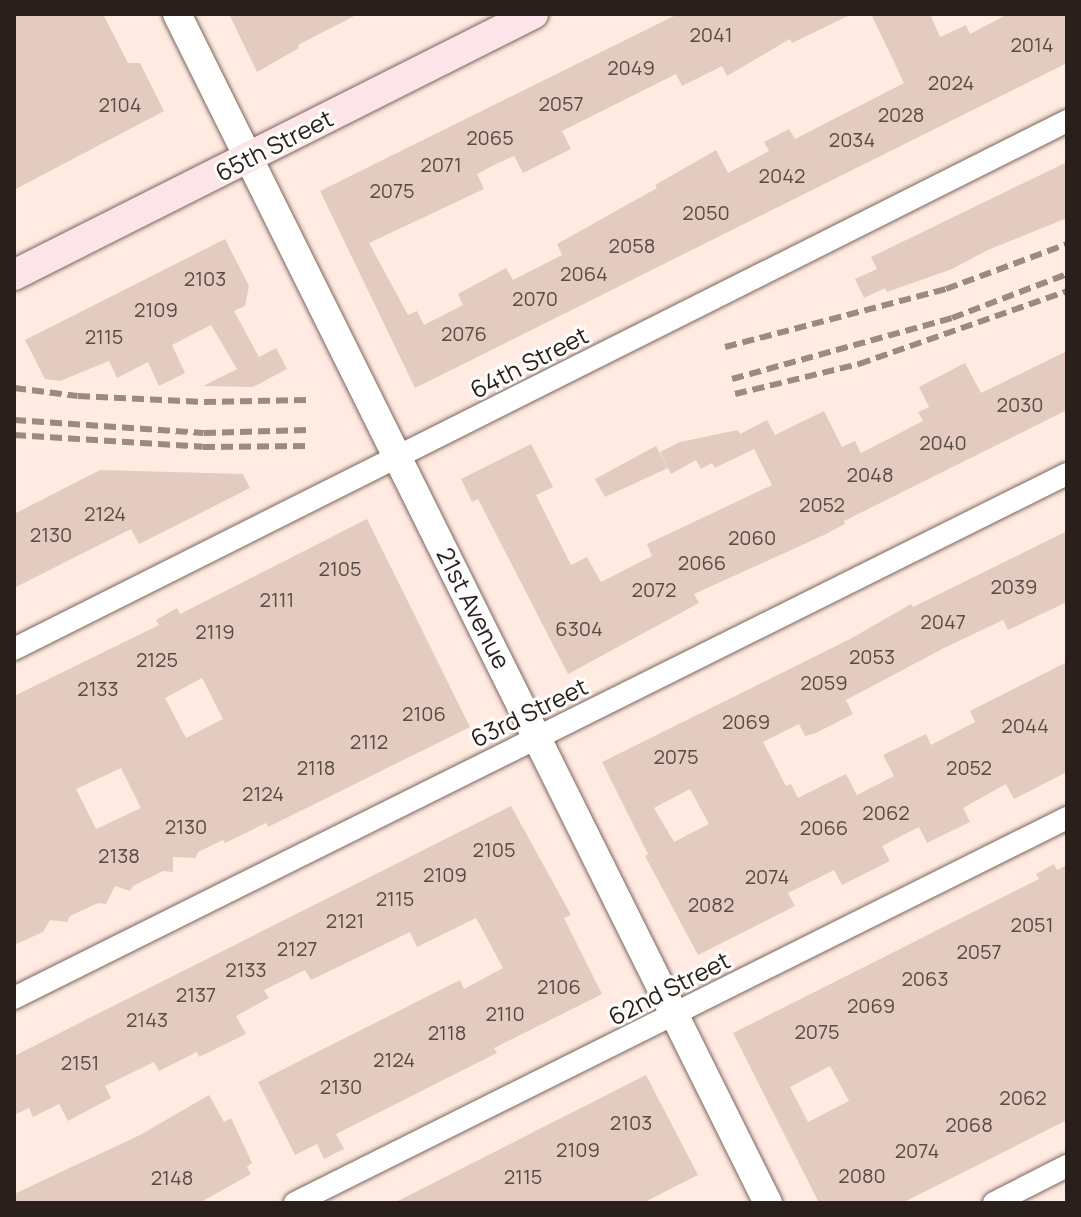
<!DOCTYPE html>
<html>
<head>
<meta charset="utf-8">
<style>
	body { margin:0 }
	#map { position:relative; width:1081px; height:1217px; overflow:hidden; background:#ffebe2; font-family:Manrope,sans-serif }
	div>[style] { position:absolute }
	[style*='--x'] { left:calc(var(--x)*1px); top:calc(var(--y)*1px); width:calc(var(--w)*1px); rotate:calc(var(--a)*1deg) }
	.building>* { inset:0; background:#e3cbc0 }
	.roads { filter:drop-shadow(0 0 2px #7b665c) drop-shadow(0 0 2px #7b665c) }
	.minor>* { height:22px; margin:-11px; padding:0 11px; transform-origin:11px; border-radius:11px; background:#fff }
	.tertiary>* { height:28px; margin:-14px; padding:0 14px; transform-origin:14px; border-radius:14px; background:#fff }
	.secondary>* { height:30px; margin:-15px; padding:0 15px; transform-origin:15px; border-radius:15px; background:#fce4e8 }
	.rail>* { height:6px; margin-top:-3px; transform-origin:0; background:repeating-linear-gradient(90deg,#998a84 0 12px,transparent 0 18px) }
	span { translate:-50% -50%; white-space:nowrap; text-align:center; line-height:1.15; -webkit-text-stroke:6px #fdfdfd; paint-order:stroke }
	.number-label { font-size:20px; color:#584b45 }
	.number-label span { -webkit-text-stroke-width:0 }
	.street-label { font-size:24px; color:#29201c }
	.frame { position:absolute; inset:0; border:16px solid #29201c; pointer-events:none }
</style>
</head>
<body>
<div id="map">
	<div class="building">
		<i style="clip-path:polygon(14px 14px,103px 14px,128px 63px,140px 63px,164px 111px,14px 190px)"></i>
		<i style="clip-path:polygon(229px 14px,358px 14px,298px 45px,299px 48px,257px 72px)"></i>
		<i style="clip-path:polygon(678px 14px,852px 14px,792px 43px,790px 39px,727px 76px,722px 66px,682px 86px,676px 74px,562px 131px,571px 149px,523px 173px,514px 156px,496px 164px,477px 174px,484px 189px,369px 243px,408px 315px,417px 311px,424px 325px,463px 305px,458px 294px,506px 268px,513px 280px,562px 255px,557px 244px,657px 188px,655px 185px,716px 150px,728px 173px,769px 151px,764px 142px,789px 129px,795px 139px,904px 83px,871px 14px,930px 14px,940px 37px,966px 25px,970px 34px,1008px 14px,1067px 14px,1067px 63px,415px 388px,320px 191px)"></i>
		<i style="clip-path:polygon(1067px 162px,1067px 218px,988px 250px,952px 269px,887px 292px,885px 288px,864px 298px,855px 279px,877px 269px,871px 257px)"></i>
		<i style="clip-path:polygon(225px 239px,249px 286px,245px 306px,234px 311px,259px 357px,276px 348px,287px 369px,253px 387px,203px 386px,237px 369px,211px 325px,172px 345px,185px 373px,159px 386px,148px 362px,117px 378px,109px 361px,60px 381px,45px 379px,25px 340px)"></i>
		<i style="clip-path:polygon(1067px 351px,1067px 410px,844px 521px,845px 524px,824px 535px,694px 594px,699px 603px,568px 674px,478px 499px,472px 502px,461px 479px,531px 444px,553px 487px,536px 495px,571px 565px,587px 557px,601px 582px,652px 556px,647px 544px,772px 485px,754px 449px,715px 468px,712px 463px,701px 469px,696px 460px,671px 474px,660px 452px,680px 442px,738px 430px,740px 434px,767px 420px,775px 435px,824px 411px,842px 447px,855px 441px,861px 453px,923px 421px,918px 412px,929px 407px,919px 387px,965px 363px,981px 393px)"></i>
		<i style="clip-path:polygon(656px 446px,668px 468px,605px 497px,595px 479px)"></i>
		<i style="clip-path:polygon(100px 470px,243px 474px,250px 488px,139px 544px,131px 529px,14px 588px,14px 514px)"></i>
		<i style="clip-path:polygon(evenodd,367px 519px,470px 727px,268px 827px,266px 823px,225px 843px,223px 840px,198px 852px,196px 858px,173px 857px,173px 872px,163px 871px,133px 886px,130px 891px,115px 886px,106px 904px,98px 903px,70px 916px,67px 922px,50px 920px,43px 932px,14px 945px,14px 696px,159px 625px,156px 620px,177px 608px,180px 614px,367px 519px,202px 678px,223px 719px,186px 738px,165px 698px,202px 678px,367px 519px,121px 768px,141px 808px,96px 829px,76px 789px,121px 768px)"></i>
		<i style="clip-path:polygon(evenodd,1067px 531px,1067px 602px,1008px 630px,1003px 620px,944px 648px,846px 700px,853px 714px,816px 733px,805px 736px,799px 724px,763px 742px,786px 786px,791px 784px,798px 798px,846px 774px,857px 795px,894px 776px,883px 755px,926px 734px,931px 745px,975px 722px,970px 711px,1067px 662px,1067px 772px,1014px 799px,1006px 784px,963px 808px,970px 822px,927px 843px,919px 827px,882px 846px,890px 861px,842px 885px,834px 870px,788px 893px,795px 906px,698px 955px,645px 856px,648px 854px,602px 762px,850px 639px,911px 604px,913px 607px,1067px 531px,690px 789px,709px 824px,674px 842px,654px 808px,690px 789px)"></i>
		<i style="clip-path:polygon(511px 806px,571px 915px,564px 918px,602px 994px,494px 1048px,497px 1053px,336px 1134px,344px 1149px,324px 1159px,317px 1144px,295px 1155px,258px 1082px,460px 980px,464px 989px,503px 968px,476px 918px,417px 947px,410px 932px,311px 980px,305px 970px,264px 990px,269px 998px,236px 1016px,246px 1034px,199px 1057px,197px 1052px,159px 1071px,154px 1062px,105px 1086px,111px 1098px,68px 1121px,59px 1104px,33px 1117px,29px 1108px,14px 1115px,14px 1056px)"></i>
		<i style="clip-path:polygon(evenodd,1054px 864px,1057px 870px,1067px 865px,1067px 1120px,902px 1203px,819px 1203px,733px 1033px,1039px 879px,1036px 874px,1054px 864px,830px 1066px,849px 1101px,808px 1122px,790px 1087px,830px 1066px)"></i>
		<i style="clip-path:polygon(646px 1075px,698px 1175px,678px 1185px,643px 1203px,394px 1203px)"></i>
		<i style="clip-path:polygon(209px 1095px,224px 1122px,231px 1118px,252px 1163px,247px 1167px,251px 1174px,199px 1203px,14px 1203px,14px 1194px,140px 1135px)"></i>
	</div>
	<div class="roads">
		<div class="minor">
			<i style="--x:14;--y:649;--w:1178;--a:-26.63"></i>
			<i style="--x:14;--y:998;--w:1176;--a:-26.46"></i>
			<i style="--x:295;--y:1203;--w:863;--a:-26.51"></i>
			<i style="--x:994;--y:1203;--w:82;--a:-26.9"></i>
		</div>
		<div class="tertiary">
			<i style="--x:177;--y:14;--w:1328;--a:63.57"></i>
		</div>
		<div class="secondary">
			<i style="--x:14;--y:275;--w:581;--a:-26.7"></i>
		</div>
	</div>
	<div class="rail">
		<i style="--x:725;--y:347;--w:228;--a:-14.7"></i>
		<i style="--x:946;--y:289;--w:129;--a:-20.4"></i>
		<i style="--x:732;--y:379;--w:228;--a:-15.5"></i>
		<i style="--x:952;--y:318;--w:123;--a:-20.9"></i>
		<i style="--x:14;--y:388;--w:64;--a:7.1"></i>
		<i style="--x:78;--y:396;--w:126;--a:2.7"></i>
		<i style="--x:204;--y:402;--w:103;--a:-1.1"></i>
		<i style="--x:735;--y:394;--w:128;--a:-13.6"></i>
		<i style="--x:859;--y:364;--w:220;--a:-19.3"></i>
		<i style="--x:14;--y:420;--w:190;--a:3.9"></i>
		<i style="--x:204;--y:433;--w:104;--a:-1.7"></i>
		<i style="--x:14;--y:435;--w:189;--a:3.6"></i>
		<i style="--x:203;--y:447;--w:105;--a:-0.5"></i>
	</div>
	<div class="number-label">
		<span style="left:711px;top:34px">2041</span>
		<span style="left:1032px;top:44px">2014</span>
		<span style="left:631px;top:67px">2049</span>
		<span style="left:951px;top:82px">2024</span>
		<span style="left:561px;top:103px">2057</span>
		<span style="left:120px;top:104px">2104</span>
		<span style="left:901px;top:114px">2028</span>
		<span style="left:490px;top:137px">2065</span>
		<span style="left:852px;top:139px">2034</span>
		<span style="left:441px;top:164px">2071</span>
		<span style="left:782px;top:175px">2042</span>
		<span style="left:392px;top:190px">2075</span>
		<span style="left:706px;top:212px">2050</span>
		<span style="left:632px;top:245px">2058</span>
		<span style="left:584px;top:273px">2064</span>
		<span style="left:205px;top:278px">2103</span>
		<span style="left:535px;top:298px">2070</span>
		<span style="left:156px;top:309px">2109</span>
		<span style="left:464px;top:333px">2076</span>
		<span style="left:104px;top:336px">2115</span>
		<span style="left:1020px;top:404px">2030</span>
		<span style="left:943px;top:442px">2040</span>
		<span style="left:870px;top:474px">2048</span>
		<span style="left:822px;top:504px">2052</span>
		<span style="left:105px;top:513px">2124</span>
		<span style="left:51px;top:534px">2130</span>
		<span style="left:752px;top:537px">2060</span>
		<span style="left:702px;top:562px">2066</span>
		<span style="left:340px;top:568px">2105</span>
		<span style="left:1014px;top:586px">2039</span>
		<span style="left:654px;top:589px">2072</span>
		<span style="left:277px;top:599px">2111</span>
		<span style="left:943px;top:621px">2047</span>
		<span style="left:579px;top:628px">6304</span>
		<span style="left:215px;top:631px">2119</span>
		<span style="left:872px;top:656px">2053</span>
		<span style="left:157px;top:659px">2125</span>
		<span style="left:824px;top:682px">2059</span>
		<span style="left:98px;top:688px">2133</span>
		<span style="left:424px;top:713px">2106</span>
		<span style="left:746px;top:721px">2069</span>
		<span style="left:1025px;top:725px">2044</span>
		<span style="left:369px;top:741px">2112</span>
		<span style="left:676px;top:756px">2075</span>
		<span style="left:316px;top:767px">2118</span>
		<span style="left:969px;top:767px">2052</span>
		<span style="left:263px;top:793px">2124</span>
		<span style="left:886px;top:812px">2062</span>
		<span style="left:186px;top:826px">2130</span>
		<span style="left:824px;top:827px">2066</span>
		<span style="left:494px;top:849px">2105</span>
		<span style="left:119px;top:855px">2138</span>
		<span style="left:445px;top:874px">2109</span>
		<span style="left:767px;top:876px">2074</span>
		<span style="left:395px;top:898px">2115</span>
		<span style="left:711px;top:904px">2082</span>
		<span style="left:345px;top:920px">2121</span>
		<span style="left:1032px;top:924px">2051</span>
		<span style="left:297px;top:948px">2127</span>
		<span style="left:979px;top:951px">2057</span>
		<span style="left:246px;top:969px">2133</span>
		<span style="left:925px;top:978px">2063</span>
		<span style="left:559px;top:986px">2106</span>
		<span style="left:196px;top:994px">2137</span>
		<span style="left:871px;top:1005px">2069</span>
		<span style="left:505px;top:1013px">2110</span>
		<span style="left:147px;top:1019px">2143</span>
		<span style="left:817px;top:1031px">2075</span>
		<span style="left:447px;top:1032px">2118</span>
		<span style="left:394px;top:1059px">2124</span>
		<span style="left:80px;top:1062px">2151</span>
		<span style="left:341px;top:1086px">2130</span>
		<span style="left:1023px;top:1097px">2062</span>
		<span style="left:631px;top:1122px">2103</span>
		<span style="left:969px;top:1124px">2068</span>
		<span style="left:578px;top:1149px">2109</span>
		<span style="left:917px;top:1150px">2074</span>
		<span style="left:862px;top:1175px">2080</span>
		<span style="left:523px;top:1176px">2115</span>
		<span style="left:172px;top:1177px">2148</span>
	</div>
	<div class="street-label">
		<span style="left:274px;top:145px;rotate:-27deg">65th Street</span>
		<span style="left:529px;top:362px;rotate:-27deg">64th Street</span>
		<span style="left:474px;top:608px;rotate:63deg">21st Avenue</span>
		<span style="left:529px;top:712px;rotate:-26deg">63rd Street</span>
		<span style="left:669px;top:988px;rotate:-27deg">62nd Street</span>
	</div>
	<div class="frame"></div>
</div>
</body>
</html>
